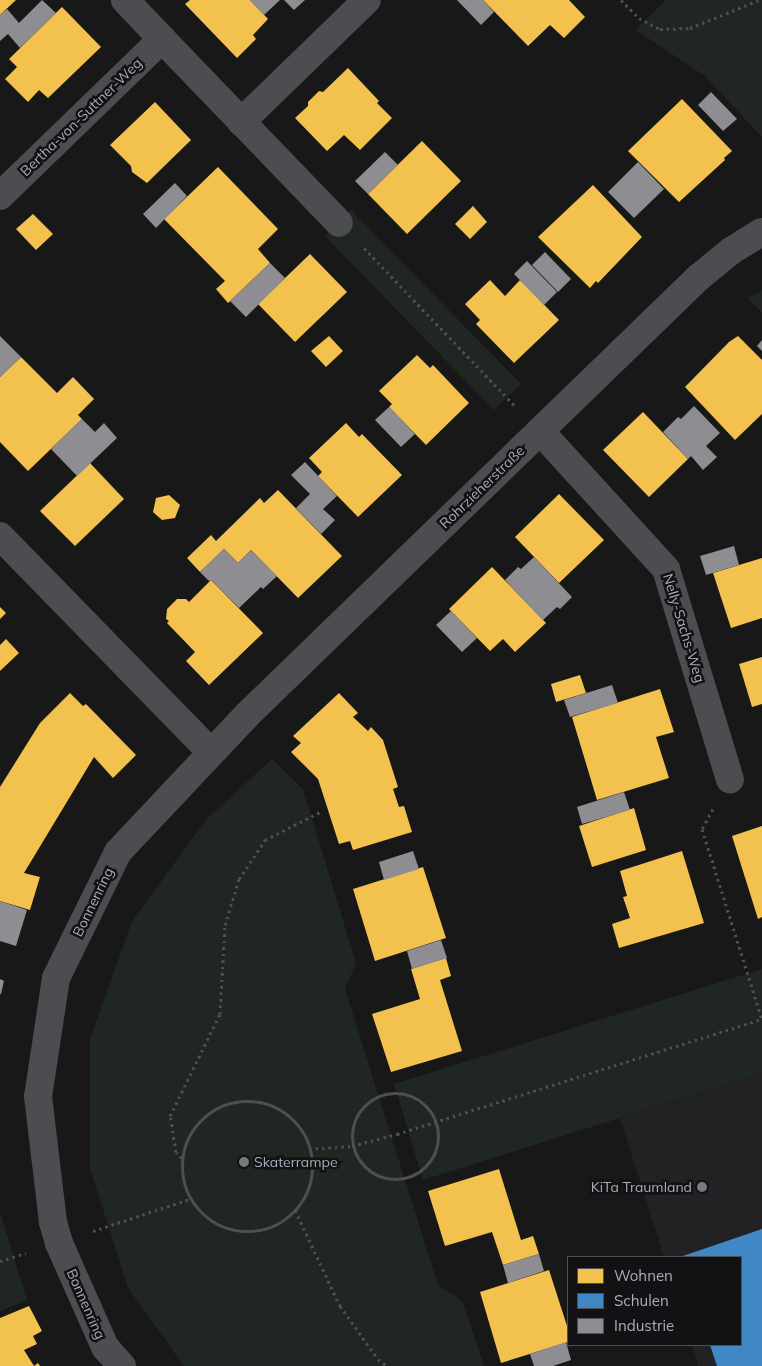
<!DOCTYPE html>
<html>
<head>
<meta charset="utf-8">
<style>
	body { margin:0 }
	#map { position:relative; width:762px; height:1366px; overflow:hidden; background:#181818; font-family:Mulish,sans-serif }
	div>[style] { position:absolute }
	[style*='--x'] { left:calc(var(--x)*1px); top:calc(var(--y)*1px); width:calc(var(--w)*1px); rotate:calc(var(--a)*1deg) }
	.built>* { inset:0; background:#222224 }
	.green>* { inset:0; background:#202722 }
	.homes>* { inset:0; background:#f2c14e }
	.schools>* { inset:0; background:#3f88c5 }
	.industry>* { inset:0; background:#8d8d92 }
	.path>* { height:3px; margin-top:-1.5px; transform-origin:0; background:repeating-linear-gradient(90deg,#4e4f52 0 2.5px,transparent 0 6.5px) }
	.path>.ring { margin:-1.5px; padding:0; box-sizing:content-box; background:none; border:3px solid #4e4f52; border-radius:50% }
	.street>* { height:28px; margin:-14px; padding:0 14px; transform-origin:14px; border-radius:14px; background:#4c4d51 }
	.dots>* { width:14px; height:14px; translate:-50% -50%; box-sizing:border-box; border:2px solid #121214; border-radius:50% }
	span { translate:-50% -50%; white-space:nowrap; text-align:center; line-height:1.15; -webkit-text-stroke:5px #121214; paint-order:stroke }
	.street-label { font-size:14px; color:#aaaeb8 }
	.poi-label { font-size:14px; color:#aaaeb8 }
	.left { translate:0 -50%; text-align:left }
	.right { translate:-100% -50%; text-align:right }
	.legend { position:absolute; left:567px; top:1256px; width:175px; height:90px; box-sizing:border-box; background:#121214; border:1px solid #4f5056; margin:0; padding:6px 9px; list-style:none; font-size:15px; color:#aaaeb8 }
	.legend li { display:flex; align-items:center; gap:10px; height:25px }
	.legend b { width:25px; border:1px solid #4f5056 }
</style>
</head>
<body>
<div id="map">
	<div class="built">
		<i style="clip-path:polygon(762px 1073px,762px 1366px,698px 1366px,692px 1345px,741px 1345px,741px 1257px,664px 1257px,620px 1118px)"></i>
	</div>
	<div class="green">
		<i style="clip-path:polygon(666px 0,762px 0,762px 137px,705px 76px,636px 30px)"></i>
		<i style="clip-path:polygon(351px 210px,521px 384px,494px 410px,325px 236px)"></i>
		<i style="clip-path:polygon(762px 290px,762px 313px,748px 298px)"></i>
		<i style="clip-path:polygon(272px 759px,303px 789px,356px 963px,345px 989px,438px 1285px,463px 1302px,484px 1366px,184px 1366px,128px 1288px,90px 1168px,90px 1039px,132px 921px,207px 819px)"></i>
		<i style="clip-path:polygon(762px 969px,762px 1073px,423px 1180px,394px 1084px)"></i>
		<i style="clip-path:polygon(0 1212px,27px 1300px,0 1311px)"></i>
	</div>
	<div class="homes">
		<i style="clip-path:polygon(0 0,16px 0,0 15px)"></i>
		<i style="clip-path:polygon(190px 0,250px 0,268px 19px,253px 35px,256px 39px,237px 58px,185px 4px)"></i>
		<i style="clip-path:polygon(483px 0,569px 0,585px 17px,564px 38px,550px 25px,528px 46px)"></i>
		<i style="clip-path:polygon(62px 7px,101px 47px,48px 98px,39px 90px,28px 102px,5px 79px,17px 67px,9px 59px)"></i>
		<i style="clip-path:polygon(348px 68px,379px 101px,377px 103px,392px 118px,360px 150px,344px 135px,327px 151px,295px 118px,308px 106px,308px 102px,319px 91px,323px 92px)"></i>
		<i style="clip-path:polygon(682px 99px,732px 151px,724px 158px,725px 160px,679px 202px,628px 151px)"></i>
		<i style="clip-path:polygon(155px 102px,191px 140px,147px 183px,132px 172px,131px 166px,110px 145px)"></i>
		<i style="clip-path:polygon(422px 141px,461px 181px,407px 234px,368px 194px)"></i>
		<i style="clip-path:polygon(218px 167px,278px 229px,258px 249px,270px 263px,228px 303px,216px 289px,225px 281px,164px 219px)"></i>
		<i style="clip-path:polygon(593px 185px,642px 237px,598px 283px,596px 281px,590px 288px,538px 237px)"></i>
		<i style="clip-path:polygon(473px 206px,487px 222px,470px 239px,455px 224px)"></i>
		<i style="clip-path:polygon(33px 214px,53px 234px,36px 250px,16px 229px)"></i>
		<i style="clip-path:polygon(310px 254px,347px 292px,295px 342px,258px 304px)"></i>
		<i style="clip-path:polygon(490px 280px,505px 296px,520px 280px,559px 320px,514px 363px,476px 324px,480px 320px,465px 304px)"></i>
		<i style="clip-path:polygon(329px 336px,343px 351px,326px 367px,311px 351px)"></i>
		<i style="clip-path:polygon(738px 336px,762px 360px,762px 414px,735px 440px,685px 387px,729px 342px)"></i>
		<i style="clip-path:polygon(417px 355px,430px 368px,433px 365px,469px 403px,426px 445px,389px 407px,392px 404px,379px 391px)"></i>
		<i style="clip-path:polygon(21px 357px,57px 393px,73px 377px,94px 399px,78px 415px,82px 419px,28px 471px,0 442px,0 377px)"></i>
		<i style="clip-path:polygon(643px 412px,688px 459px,649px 497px,603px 450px)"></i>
		<i style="clip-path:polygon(346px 423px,359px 437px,362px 434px,402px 475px,358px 517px,318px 476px,322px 472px,309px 458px)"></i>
		<i style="clip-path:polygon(90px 463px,124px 499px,75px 546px,40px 511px)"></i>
		<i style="clip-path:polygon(278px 490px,342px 556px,298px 598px,251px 550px,238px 563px,224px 549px,200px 572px,187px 558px,211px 535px,216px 541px,260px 498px,264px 503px)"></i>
		<i style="clip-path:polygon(559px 494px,604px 540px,559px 583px,515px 537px)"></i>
		<i style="clip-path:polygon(169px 495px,180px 505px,175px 518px,162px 520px,153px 512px,156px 498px)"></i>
		<i style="clip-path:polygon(762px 558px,762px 618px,731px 628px,713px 573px)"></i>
		<i style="clip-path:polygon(492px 567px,546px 623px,515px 652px,503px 639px,490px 651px,449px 609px)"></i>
		<i style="clip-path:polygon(211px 580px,263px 633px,209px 685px,186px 661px,195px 652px,167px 623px,169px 621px,166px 619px,167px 609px,177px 599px,186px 599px,189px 602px)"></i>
		<i style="clip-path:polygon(0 607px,6px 613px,0 619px)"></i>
		<i style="clip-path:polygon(6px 639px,19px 653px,0 671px,0 645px)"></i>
		<i style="clip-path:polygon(762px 657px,762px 704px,752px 707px,739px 664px)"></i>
		<i style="clip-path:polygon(580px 675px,586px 693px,556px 702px,551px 684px)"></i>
		<i style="clip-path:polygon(660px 689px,674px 732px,656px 737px,669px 778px,597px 800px,572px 717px)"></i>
		<i style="clip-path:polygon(70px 693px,83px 706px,86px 704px,136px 755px,113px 778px,94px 757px,24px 873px,40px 877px,30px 910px,0 901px,0 787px,40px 723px)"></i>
		<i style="clip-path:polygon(339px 693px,358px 713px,353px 717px,368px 731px,371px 727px,383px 740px,398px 787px,393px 789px,399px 807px,404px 806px,412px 832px,353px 850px,350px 841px,339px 844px,318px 779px,291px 752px,301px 743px,293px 736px)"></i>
		<i style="clip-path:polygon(634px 808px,646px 850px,592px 867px,579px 826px)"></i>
		<i style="clip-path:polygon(762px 826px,762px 917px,758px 919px,732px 836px)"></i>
		<i style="clip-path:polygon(682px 851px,704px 923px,619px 948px,612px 924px,630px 918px,623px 897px,627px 896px,620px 871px)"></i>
		<i style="clip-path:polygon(423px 867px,446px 938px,375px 961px,353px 889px)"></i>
		<i style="clip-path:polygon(446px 958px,451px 976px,440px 980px,462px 1051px,391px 1072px,372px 1014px,420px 999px,411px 969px)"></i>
		<i style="clip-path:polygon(499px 1169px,521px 1240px,533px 1236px,539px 1254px,503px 1265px,492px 1232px,445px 1246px,428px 1191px)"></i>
		<i style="clip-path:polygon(549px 1270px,568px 1329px,568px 1342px,501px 1363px,480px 1292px)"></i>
		<i style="clip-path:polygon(29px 1306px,42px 1331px,33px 1336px,37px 1344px,24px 1350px,34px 1366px,38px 1363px,40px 1366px,0 1366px,0 1318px)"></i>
	</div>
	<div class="schools">
		<i style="clip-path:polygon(762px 1229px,762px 1366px,717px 1366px,710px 1345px,741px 1345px,741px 1257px,680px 1257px)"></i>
	</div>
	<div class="industry">
		<i style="clip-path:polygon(42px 0,56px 13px,20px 48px,8px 34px,0 41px,0 15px,7px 9px,19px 23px)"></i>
		<i style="clip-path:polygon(250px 0,280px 0,264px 15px)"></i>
		<i style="clip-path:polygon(284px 0,305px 0,294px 10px)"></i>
		<i style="clip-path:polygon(457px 0,483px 0,494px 12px,481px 25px)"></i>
		<i style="clip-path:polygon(711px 92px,737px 119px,723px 131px,698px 105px)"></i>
		<i style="clip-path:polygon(385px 152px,398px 165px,368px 194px,355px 181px)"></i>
		<i style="clip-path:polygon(638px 162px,664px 189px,634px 218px,608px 192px)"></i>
		<i style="clip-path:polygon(175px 183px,187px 196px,156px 228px,143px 214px)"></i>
		<i style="clip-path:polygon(545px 252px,571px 279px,558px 292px,532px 265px)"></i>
		<i style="clip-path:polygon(527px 261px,557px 292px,544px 305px,514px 274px)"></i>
		<i style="clip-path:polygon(270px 263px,285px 278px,246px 317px,230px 301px)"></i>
		<i style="clip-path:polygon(0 336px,21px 357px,0 377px)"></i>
		<i style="clip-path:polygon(762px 340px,762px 351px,757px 346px)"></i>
		<i style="clip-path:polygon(694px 406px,720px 433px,706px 446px,717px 457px,703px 470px,691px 456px,688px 459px,663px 432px,678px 417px,681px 419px)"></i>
		<i style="clip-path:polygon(389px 407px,415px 434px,401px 447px,375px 420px)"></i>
		<i style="clip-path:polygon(82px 419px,95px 432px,104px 423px,117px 438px,77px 476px,51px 449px)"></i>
		<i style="clip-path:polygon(305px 462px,337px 496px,323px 509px,335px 520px,321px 534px,296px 508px,310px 494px,291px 475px)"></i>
		<i style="clip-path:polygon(734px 546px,739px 565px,706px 575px,700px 556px)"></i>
		<i style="clip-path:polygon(224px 549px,238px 563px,251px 550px,277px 576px,263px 589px,261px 587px,239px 608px,211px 580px,209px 581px,200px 572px)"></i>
		<i style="clip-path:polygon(534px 557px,572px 597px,560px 609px,557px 607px,543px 620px,505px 580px,518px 567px,521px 569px)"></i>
		<i style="clip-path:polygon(451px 611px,477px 638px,462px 652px,436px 625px)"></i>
		<i style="clip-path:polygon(612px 685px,618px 703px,570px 717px,564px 700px)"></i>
		<i style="clip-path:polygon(624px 792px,630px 810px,582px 824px,577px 807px)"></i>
		<i style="clip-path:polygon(413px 851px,419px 869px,384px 880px,379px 862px)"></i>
		<i style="clip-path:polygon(0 901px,27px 910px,16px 946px,0 941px)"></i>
		<i style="clip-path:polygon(441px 940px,447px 958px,412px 969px,407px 951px)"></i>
		<i style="clip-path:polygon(0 979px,4px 981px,1px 994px,0 994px)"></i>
		<i style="clip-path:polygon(539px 1254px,544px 1271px,508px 1283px,503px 1265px)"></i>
		<i style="clip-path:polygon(566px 1342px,571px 1360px,553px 1366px,534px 1366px,530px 1354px)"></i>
	</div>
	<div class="path">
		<i style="--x:621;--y:0;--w:25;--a:45"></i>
		<i style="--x:639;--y:18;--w:24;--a:28"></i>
		<i style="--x:660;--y:29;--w:30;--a:-2"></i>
		<i style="--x:690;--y:28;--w:74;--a:-22.1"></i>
		<i style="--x:364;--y:248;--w:219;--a:46.3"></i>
		<i style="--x:713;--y:809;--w:23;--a:119"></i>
		<i style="--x:702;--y:829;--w:199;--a:72.5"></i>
		<i class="ring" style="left:352px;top:1093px;width:83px;height:83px"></i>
		<i class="ring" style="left:182px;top:1101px;width:127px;height:127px"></i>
		<i style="--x:309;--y:1149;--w:43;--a:-4"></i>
		<i style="--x:352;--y:1146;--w:47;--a:-14.9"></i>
		<i style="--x:397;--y:1134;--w:383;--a:-17.5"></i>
		<i style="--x:182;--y:1158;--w:8;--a:-135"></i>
		<i style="--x:176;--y:1152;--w:36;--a:-99"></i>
		<i style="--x:170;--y:1116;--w:114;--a:-63.9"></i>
		<i style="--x:220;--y:1014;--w:89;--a:-86.8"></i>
		<i style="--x:225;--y:925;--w:48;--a:-73.1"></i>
		<i style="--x:239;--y:879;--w:47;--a:-56.3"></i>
		<i style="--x:265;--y:840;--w:62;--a:-27"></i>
		<i style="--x:295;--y:1210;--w:106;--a:64.9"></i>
		<i style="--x:340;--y:1306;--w:65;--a:54.4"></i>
		<i style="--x:378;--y:1359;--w:11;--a:38"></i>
		<i style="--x:93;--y:1231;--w:102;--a:-18.3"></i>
		<i style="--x:0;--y:1261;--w:27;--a:-17"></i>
	</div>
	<div class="street">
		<i style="--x:162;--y:39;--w:255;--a:46.1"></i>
		<i style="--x:241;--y:122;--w:175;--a:-44.1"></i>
		<i style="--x:0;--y:196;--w:226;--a:-44.1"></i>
		<i style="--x:162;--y:39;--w:54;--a:-133.5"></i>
		<i style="--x:540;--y:431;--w:187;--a:47.6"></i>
		<i style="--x:666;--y:569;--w:220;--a:73.1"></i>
		<i style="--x:0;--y:536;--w:301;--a:45.7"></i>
		<i style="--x:122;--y:1366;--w:25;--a:-132"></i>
		<i style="--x:105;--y:1347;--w:114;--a:-113.9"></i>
		<i style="--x:59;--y:1243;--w:22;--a:-106"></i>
		<i style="--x:53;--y:1222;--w:126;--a:-96.8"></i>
		<i style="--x:38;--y:1097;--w:120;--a:-81.4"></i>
		<i style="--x:56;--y:978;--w:140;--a:-63.8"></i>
		<i style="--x:118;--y:852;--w:188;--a:-46.7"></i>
		<i style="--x:247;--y:715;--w:628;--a:-44.1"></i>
		<i style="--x:698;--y:278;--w:43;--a:-39.3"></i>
		<i style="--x:731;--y:251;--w:36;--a:-32"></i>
	</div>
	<div class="dots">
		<i style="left:244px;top:1162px;background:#777a80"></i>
		<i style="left:702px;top:1187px;background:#777a80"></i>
	</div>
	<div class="street-label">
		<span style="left:81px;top:117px;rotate:-44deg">Bertha-von-Suttner-Weg</span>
		<span style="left:482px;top:487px;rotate:-44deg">Rohrzieherstraße</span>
		<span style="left:684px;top:628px;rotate:73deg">Nelly-Sachs-Weg</span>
		<span style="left:93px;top:902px;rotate:-64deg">Bonnenring</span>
		<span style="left:86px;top:1304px;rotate:66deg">Bonnenring</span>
	</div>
	<div class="poi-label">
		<span class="left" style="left:254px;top:1162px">Skaterrampe</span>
		<span class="right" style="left:692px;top:1187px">KiTa Traumland</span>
	</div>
	<ul class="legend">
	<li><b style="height:14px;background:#f2c14e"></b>Wohnen</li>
	<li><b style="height:14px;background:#3f88c5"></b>Schulen</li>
	<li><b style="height:14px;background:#8d8d92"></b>Industrie</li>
	</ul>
</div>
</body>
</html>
